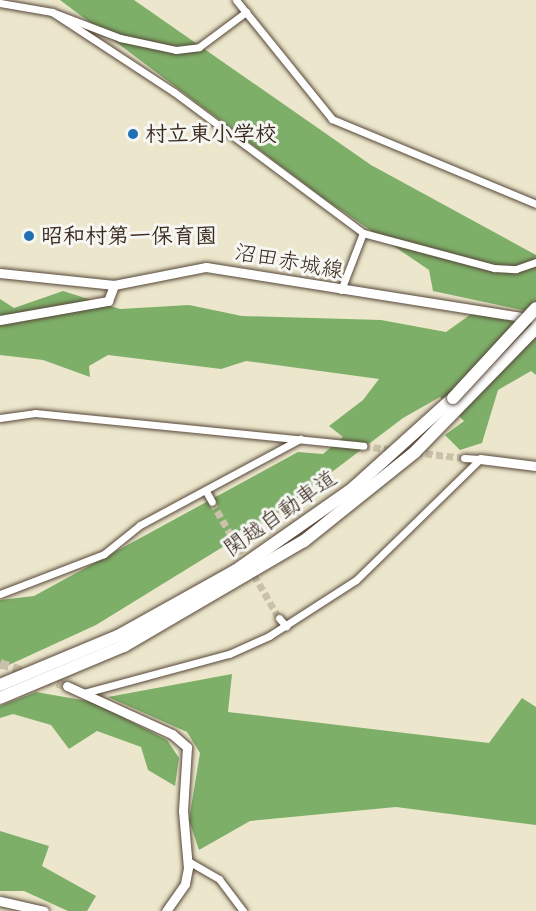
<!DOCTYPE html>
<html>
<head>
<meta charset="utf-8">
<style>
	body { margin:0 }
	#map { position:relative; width:536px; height:911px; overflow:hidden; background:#ece7cc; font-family:"Patrick Hand","Klee One",sans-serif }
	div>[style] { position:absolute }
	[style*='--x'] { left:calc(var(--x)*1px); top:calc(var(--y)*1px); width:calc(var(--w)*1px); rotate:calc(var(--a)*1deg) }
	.forest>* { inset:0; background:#7eaf69 }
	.street-tunnel>* { height:7px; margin-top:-3.5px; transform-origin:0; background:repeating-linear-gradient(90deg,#c9c1a9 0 7px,transparent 0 10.5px) }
	.secondary-tunnel>* { height:9px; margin-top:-4.5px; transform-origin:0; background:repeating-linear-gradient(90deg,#c9c1a9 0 9px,transparent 0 13.5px) }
	.roads { filter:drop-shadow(0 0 2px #564638) drop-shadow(0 0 2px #564638) }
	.street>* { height:7px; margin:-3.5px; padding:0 3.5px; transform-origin:3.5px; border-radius:3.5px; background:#fff }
	.secondary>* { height:9px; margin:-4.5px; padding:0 4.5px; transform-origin:4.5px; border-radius:4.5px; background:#fff }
	.highway>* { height:12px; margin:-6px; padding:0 6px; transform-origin:6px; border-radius:6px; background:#fff }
	.bridges { filter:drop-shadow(0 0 2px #564638) drop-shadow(0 0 2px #564638) }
	.highway-bridge>* { height:12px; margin:-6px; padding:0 6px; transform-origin:6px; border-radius:6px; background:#fff }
	.dots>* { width:16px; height:16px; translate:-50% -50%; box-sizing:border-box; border:3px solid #f6f6f2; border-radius:50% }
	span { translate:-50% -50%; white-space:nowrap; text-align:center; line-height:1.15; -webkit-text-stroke:6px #f6f6f2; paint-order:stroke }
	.poi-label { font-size:22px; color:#3b2a1e; font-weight:700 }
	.left { translate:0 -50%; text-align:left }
	.street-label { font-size:22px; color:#3b2a1e }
</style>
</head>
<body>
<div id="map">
	<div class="forest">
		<i style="clip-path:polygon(60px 0,134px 0,371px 165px,536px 255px,536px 313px,433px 291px,429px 270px,326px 200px)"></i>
		<i style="clip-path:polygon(63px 291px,120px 309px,189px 305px,242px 316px,381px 320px,446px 332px,474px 312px,536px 327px,536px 375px,531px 371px,498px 390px,482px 443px,460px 450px,445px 435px,464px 421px,440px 397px,403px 418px,278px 513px,96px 625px,0 669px,0 600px,34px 596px,298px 452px,323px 454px,343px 437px,329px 426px,363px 400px,379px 379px,246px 361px,221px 369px,108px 355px,89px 366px,90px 377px,43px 360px,0 355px,0 299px,14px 308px)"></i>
		<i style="clip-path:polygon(232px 674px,228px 712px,489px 743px,522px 698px,536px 707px,536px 825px,396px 807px,250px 821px,199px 850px,189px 820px,200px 753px,187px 732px,108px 697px)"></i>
		<i style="clip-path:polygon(36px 692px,93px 702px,167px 740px,179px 758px,175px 786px,148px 770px,141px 747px,97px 731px,69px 749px,51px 725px,13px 714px,0 718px,0 706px)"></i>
		<i style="clip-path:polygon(0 831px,49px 846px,42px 866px,96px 896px,87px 911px,68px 911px,24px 891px,0 891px)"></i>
	</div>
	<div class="street-tunnel">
		<i style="--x:363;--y:446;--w:102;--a:6.8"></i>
		<i style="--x:212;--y:502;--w:134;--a:60"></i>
	</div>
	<div class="secondary-tunnel">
		<i style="--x:0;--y:663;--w:33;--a:18"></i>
		<i style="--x:44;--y:678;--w:24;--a:19"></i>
	</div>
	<div class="roads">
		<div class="street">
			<i style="--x:236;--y:0;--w:153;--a:51.1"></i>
			<i style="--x:332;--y:119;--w:221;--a:22.6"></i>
			<i style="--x:0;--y:3;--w:53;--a:9.8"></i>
			<i style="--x:52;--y:12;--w:146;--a:33.3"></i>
			<i style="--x:174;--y:92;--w:236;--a:36.7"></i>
			<i style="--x:363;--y:233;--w:136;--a:15"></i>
			<i style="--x:494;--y:268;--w:22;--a:3"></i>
			<i style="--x:516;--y:269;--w:21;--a:-19"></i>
			<i style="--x:52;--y:12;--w:73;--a:20.9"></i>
			<i style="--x:120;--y:38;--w:57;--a:12.1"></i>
			<i style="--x:176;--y:50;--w:23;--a:-7"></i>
			<i style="--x:199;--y:47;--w:59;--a:-36.7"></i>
			<i style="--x:341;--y:290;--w:61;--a:-68.9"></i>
			<i style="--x:0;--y:418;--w:35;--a:-8"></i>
			<i style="--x:35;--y:413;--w:330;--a:5.7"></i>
			<i style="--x:464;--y:458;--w:16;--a:4"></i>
			<i style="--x:207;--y:493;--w:10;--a:61"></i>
			<i style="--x:0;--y:594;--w:111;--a:-21"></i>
			<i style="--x:104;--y:554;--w:46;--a:-38.9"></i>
			<i style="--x:140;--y:525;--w:182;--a:-28.3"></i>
			<i style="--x:279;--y:618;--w:11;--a:49"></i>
			<i style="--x:84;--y:693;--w:150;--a:-15.1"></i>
			<i style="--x:229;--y:654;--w:44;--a:-24.2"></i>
			<i style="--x:269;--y:636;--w:103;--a:-32.8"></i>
			<i style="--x:356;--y:580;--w:173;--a:-44.3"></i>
			<i style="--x:188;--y:861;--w:36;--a:30"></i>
			<i style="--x:219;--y:879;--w:40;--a:53"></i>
		</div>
		<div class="secondary">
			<i style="--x:0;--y:273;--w:115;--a:6"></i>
			<i style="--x:114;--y:285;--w:94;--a:-11.1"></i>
			<i style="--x:206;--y:267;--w:334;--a:9"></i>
			<i style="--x:0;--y:320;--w:110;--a:-10"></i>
			<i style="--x:108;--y:301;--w:17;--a:-69"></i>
			<i style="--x:480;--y:459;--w:56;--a:7.1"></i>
			<i style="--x:67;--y:686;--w:115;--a:24.6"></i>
			<i style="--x:172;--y:734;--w:20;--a:41"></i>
			<i style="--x:187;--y:747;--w:64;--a:93.6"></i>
			<i style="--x:183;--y:811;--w:57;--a:85"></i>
			<i style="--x:188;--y:868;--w:16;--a:101"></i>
			<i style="--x:185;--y:884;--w:33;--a:125"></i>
			<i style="--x:0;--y:901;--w:45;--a:12.8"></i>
		</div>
		<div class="highway">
			<i style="--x:0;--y:685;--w:128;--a:-22.6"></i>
			<i style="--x:118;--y:636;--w:134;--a:-29.1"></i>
			<i style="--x:235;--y:571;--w:143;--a:-35"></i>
			<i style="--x:352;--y:489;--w:136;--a:-42"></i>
			<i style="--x:0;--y:698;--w:134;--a:-22.8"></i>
			<i style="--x:124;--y:646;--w:208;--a:-30.3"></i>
			<i style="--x:304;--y:541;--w:142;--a:-38.7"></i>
			<i style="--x:415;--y:452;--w:173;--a:-45.7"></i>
		</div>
	</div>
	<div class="bridges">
		<div class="highway-bridge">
			<i style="--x:453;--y:398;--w:122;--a:-47.3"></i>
		</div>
	</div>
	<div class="dots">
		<i style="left:133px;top:134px;background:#1f6fb2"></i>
		<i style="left:29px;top:236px;background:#1f6fb2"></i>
	</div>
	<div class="poi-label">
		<span class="left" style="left:145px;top:134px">村立東小学校</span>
		<span class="left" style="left:41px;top:236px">昭和村第一保育園</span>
	</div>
	<div class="street-label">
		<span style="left:289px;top:261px;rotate:10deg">沼田赤城線</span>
		<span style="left:280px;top:513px;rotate:-35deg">関越自動車道</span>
	</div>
</div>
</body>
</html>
